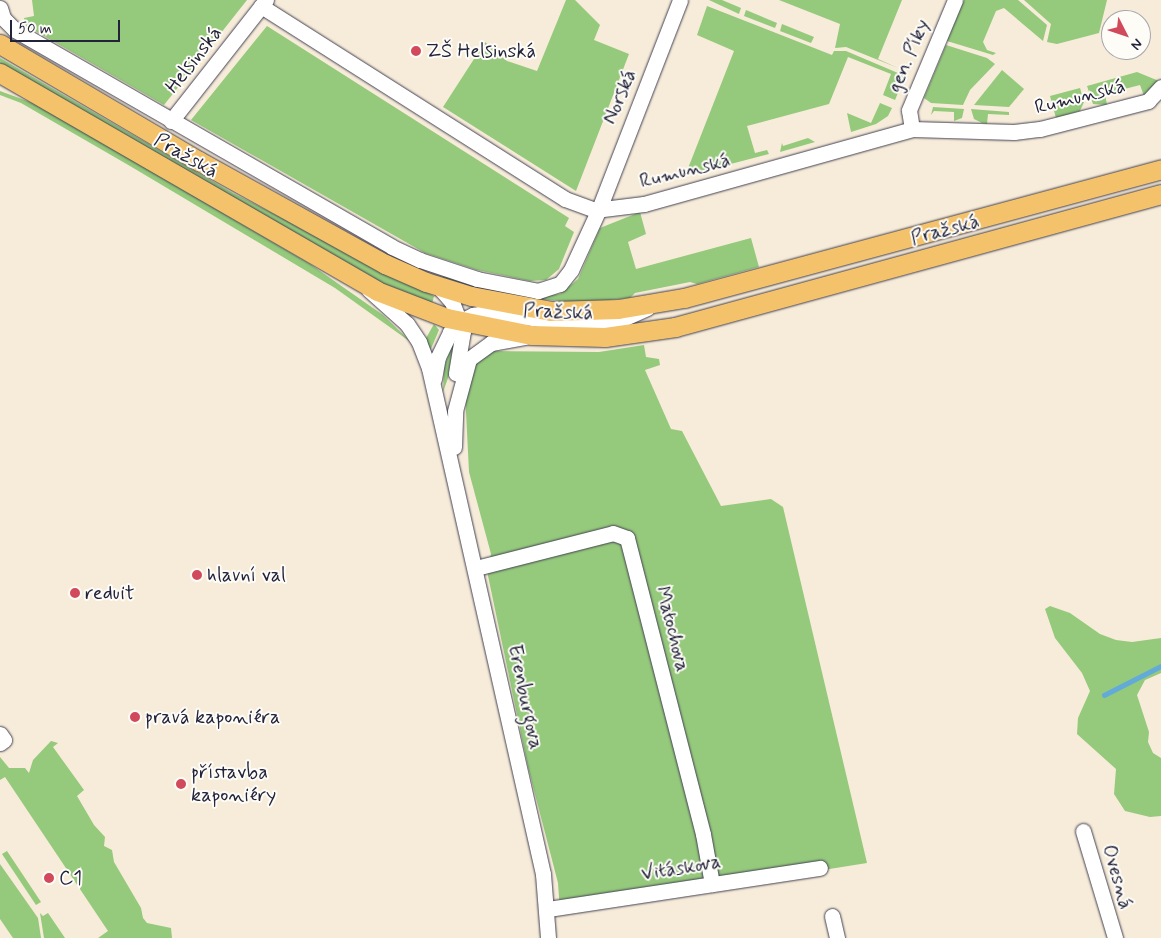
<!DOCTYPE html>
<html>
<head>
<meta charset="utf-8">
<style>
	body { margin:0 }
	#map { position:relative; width:1161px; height:938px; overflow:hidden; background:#f7ecd9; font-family:Mynerve,sans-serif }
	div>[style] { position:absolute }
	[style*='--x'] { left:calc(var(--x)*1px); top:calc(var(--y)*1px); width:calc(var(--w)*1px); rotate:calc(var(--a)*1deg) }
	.green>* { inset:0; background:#95c97b }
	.stream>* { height:4.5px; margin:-2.25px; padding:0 2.25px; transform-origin:2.25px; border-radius:2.25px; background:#62aad9 }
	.roads { filter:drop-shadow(0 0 1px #424053) drop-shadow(0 0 1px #424053) }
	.minor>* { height:15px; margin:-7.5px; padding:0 7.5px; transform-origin:7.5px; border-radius:7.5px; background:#fff }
	.major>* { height:19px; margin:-9.5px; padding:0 9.5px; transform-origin:9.5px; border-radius:9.5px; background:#f3c26a }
	.dots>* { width:14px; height:14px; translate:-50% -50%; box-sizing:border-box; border:2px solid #fdfcf7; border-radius:50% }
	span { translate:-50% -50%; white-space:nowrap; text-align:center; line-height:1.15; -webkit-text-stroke:4px #fdfcf7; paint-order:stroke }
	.poi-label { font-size:20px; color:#22223b }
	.left { translate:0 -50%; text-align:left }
	.street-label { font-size:20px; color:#22223b }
	.north { position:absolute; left:1101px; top:10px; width:50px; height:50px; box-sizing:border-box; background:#fdfcf7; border:1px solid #a5a5ac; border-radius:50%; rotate:131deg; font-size:14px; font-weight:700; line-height:20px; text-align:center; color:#22223b }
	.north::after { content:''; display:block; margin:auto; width:18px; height:22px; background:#d1495b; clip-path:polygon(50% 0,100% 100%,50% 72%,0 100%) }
	.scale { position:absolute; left:10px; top:20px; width:110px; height:22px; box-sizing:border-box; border:2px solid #22223b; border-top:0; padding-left:6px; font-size:15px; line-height:18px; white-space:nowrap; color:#22223b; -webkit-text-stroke:4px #fdfcf7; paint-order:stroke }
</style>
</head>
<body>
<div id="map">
	<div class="green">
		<i style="clip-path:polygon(32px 0,247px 0,164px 105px,25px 25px,24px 18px,34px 16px)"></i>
		<i style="clip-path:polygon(566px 0,575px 0,600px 25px,594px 40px,629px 54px,576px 191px,443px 107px,485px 42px,507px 61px,537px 71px)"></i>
		<i style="clip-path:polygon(709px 0,722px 0,741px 8px,739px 14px)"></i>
		<i style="clip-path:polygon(779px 0,902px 0,878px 59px,898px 68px,846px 47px,835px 48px,840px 24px)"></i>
		<i style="clip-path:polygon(964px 0,1018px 0,1047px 25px,1043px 41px,1004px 8px,996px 11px,983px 42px,987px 50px,996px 53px,993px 55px,947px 41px)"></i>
		<i style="clip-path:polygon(1024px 0,1107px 0,1099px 33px,1057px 44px,1047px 42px,1051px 24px)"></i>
		<i style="clip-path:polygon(707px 6px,832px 55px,834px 51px,846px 51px,905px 76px,895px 100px,883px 95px,891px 74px,848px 57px,829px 104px,747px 126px,755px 153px,767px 150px,769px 154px,685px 176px,734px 51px,697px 35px)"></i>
		<i style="clip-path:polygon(746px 10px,777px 23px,775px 28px,744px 16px)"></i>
		<i style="clip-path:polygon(782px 24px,814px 37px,811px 43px,780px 31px)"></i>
		<i style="clip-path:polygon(267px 26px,569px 218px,565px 226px,574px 232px,559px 269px,546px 280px,530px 281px,477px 270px,425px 253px,191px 120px)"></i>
		<i style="clip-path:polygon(946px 45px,987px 58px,995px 64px,970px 90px,963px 105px,931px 103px,924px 98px)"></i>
		<i style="clip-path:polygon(0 58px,233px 193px,434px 296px,432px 304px,381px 284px,0 63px)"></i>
		<i style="clip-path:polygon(1002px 70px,1024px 89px,1009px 107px,974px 105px)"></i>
		<i style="clip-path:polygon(1137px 72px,1159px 81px,1144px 96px,1140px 85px,1105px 94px,1107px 105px,1093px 104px,1087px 86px)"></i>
		<i style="clip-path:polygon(1080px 88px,1084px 102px,1080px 111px,1056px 118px,1050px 96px)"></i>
		<i style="clip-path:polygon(0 91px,38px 105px,310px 264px,383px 315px,412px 343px,335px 288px,130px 166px,21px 103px,0 95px)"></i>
		<i style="clip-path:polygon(880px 103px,892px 108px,888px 116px,876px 124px,851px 132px,847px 113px,871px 123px)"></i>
		<i style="clip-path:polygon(933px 107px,964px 109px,962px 118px,954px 121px,954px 112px,934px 111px,931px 115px)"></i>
		<i style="clip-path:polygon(971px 109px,1009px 112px,1009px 115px,988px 114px,987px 124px,982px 123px,974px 119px)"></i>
		<i style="clip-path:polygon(808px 138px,815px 142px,780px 152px,782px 143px,783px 146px)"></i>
		<i style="clip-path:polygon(640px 212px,646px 234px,628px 242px,636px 269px,751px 238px,759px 267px,697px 284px,690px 282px,635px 293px,630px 298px,578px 303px,495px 294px,442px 279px,444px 276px,538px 297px,560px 294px,578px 279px,600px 228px)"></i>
		<i style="clip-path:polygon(434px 324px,439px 330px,430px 351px,425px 340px)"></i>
		<i style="clip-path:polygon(455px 337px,456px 356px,443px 392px,444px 367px)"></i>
		<i style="clip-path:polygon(644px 345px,646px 357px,659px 359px,660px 365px,645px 370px,671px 429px,682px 431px,721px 506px,771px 499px,783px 507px,867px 863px,560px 912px,558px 883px,528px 767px,487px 571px,491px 554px,469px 472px,465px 392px,476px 362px,492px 351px,599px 352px)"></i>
		<i style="clip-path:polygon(1050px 606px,1070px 613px,1100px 634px,1116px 640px,1132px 642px,1161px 638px,1161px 673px,1145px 680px,1137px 695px,1149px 732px,1148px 742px,1153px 753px,1161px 758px,1161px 816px,1150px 817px,1125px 811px,1114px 794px,1116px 769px,1077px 734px,1078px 718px,1090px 691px,1082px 673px,1055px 638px,1045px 609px)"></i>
		<i style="clip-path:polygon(51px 741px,58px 743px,53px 747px,84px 790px,77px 796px,94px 825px,105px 837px,104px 846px,112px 850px,114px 862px,141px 908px,143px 918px,147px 923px,171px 928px,172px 938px,98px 938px,108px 931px,5px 777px,0 780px,0 757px,9px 768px,25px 768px,29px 773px,33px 760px)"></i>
		<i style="clip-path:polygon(7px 851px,41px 902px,36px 905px,2px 854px)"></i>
		<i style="clip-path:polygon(0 864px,38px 918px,41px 938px,13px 938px,0 919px)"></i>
		<i style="clip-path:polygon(40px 913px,43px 916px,48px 913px,65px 938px,44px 938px)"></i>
	</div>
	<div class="stream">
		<i style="--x:1104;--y:695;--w:64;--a:-27"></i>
	</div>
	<div class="roads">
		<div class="minor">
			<i style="--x:261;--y:6;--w:360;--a:32.4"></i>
			<i style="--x:565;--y:199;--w:32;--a:20"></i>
			<i style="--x:595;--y:210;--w:49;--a:-7"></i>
			<i style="--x:644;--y:204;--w:278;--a:-15.6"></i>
			<i style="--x:912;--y:129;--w:102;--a:1.7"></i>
			<i style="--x:1014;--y:132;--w:26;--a:-7"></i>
			<i style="--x:1040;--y:129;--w:112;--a:-14.5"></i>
			<i style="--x:1148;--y:101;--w:19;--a:-47"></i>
			<i style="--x:0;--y:8;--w:10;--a:73"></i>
			<i style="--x:3;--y:18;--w:17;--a:45"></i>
			<i style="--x:15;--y:30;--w:435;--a:29.9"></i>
			<i style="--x:392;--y:247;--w:31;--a:25"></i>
			<i style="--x:420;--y:260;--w:60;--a:18.4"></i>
			<i style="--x:477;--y:279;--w:62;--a:11.1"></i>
			<i style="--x:538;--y:291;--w:23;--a:-18"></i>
			<i style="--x:560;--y:284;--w:18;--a:-52"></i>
			<i style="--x:571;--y:270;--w:67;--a:-65.3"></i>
			<i style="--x:599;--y:209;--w:224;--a:-68.8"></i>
			<i style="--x:171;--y:121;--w:154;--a:-51.9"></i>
			<i style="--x:912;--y:129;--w:19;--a:-99"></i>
			<i style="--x:909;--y:110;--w:119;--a:-67.3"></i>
			<i style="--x:438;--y:286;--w:21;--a:49"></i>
			<i style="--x:452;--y:302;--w:31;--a:69"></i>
			<i style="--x:463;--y:331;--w:43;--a:99.5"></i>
			<i style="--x:369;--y:290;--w:51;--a:41.8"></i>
			<i style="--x:407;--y:324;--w:22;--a:56"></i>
			<i style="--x:419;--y:342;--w:28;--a:69"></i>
			<i style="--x:429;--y:368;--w:519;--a:77.3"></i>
			<i style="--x:543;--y:874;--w:64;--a:85.5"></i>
			<i style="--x:434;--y:379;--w:22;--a:-80"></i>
			<i style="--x:438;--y:357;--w:28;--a:-64"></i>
			<i style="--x:450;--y:332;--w:13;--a:-48"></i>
			<i style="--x:459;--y:322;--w:16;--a:-27"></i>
			<i style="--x:473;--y:315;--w:17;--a:-10"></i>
			<i style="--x:490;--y:312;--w:56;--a:8.3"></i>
			<i style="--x:545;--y:320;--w:59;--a:1"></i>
			<i style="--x:604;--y:321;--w:21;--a:-8"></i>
			<i style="--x:625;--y:318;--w:24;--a:-24"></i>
			<i style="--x:454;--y:447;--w:36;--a:-88"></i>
			<i style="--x:455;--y:411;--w:54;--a:-74.9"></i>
			<i style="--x:469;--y:359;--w:27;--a:-36"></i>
			<i style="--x:491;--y:343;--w:35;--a:-10"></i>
			<i style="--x:476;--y:568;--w:141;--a:-14.3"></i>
			<i style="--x:613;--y:533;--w:15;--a:20"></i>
			<i style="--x:627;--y:538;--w:306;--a:75.6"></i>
			<i style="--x:703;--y:834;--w:51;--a:79.8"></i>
			<i style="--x:0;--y:734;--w:7;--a:56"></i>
			<i style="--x:4;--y:740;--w:5;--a:143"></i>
			<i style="--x:1083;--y:831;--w:112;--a:73.3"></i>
			<i style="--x:548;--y:909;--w:275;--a:-8.6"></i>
			<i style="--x:832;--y:916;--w:23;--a:77"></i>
		</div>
		<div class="major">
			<i style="--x:0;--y:44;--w:231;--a:30.5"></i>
			<i style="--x:199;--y:161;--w:213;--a:29"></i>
			<i style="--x:385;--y:264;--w:45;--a:23.7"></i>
			<i style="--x:426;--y:282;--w:47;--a:17.3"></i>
			<i style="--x:471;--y:296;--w:81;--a:10.6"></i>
			<i style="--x:551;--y:311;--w:67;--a:-1.7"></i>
			<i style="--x:618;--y:309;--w:67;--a:-9.5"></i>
			<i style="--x:684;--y:298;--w:494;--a:-15.1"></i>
			<i style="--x:0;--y:73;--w:435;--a:30"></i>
			<i style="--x:377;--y:291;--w:75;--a:21.1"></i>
			<i style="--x:447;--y:318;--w:86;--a:11.4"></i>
			<i style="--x:531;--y:335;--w:74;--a:1.5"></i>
			<i style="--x:605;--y:337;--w:71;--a:-8.1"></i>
			<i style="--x:675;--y:327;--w:504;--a:-15.3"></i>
		</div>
	</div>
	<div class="dots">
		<i style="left:416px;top:51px;background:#d1495b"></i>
		<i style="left:197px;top:575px;background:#d1495b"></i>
		<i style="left:75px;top:593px;background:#d1495b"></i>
		<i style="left:135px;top:717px;background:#d1495b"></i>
		<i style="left:181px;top:784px;background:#d1495b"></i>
		<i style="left:49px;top:878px;background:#d1495b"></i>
	</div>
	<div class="poi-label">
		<span class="left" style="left:426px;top:51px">ZŠ Helsinská</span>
		<span class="left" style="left:207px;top:575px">hlavní val</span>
		<span class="left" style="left:85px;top:593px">reduit</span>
		<span class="left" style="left:145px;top:717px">pravá kaponiéra</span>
		<span class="left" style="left:191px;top:784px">přístavba<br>kaponiéry</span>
		<span class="left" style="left:59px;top:878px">C1</span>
	</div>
	<div class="street-label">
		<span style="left:909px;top:56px;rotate:-67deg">gen. Píky</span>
		<span style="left:194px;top:60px;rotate:-52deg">Helsinská</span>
		<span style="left:620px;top:97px;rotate:-68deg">Norská</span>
		<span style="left:1080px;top:97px;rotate:-14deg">Rumunská</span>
		<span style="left:186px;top:156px;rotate:30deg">Pražská</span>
		<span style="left:685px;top:171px;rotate:-14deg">Rumunská</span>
		<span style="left:945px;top:230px;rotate:-15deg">Pražská</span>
		<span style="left:558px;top:312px;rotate:2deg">Pražská</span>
		<span style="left:672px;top:629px;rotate:76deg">Matochova</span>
		<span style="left:525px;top:697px;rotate:78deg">Erenburgova</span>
		<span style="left:681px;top:868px;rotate:-9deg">Vitáskova</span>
		<span style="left:1117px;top:877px;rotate:74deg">Ovesná</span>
	</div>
	<div class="north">N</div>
	<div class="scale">50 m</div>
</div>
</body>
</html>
